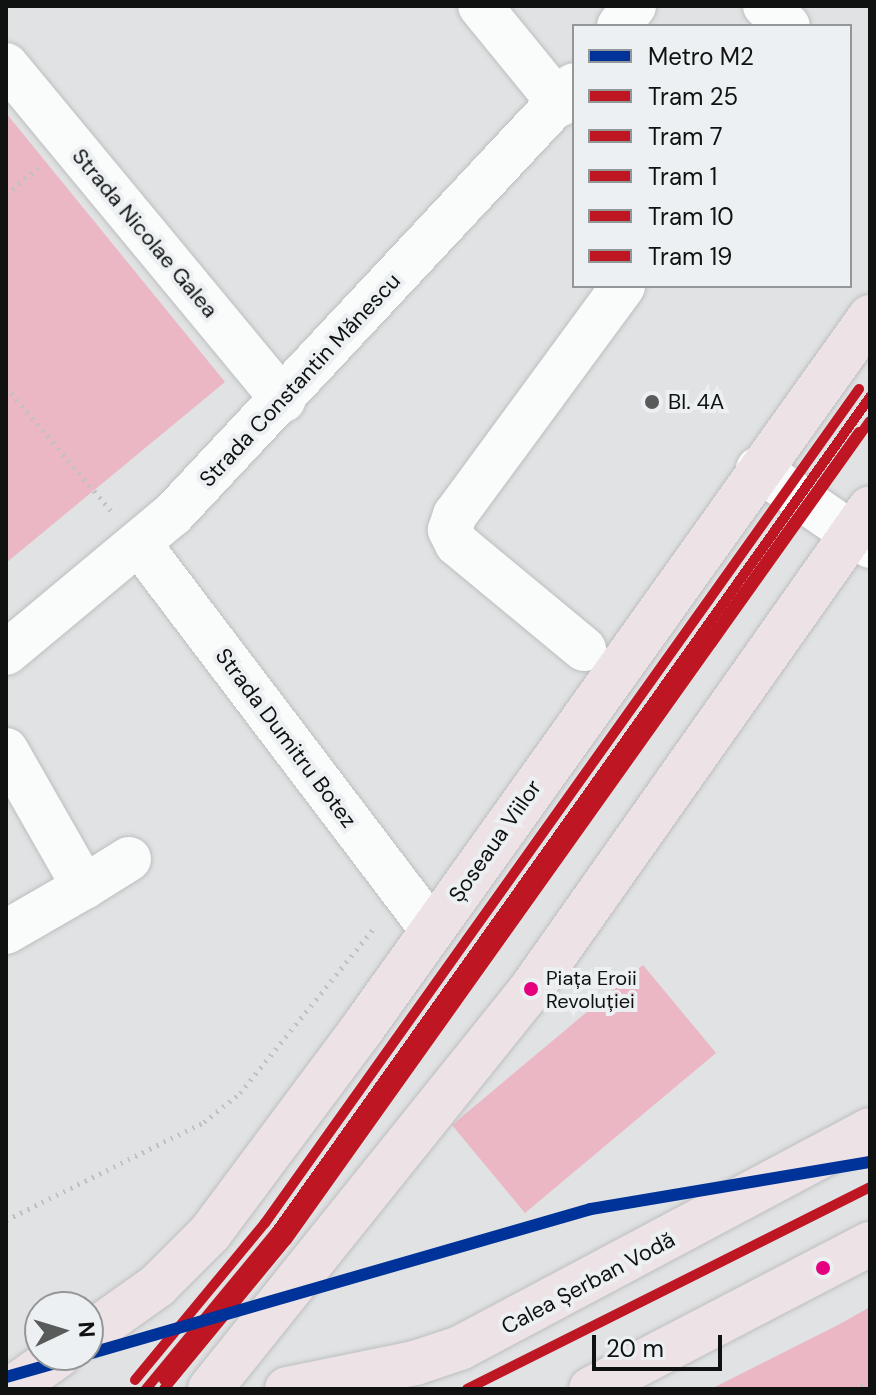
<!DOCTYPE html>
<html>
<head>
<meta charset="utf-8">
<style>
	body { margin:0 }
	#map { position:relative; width:876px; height:1395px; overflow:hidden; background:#e0e2e3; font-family:"DM Sans",sans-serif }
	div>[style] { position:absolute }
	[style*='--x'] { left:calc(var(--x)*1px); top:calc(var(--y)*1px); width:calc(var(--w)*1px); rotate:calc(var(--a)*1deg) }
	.green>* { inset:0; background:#ebb7c4 }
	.path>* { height:5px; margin-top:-2.5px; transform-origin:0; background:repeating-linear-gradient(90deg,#c0c1c1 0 2px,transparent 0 8px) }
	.roads { filter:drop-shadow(0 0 2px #bdbebf) drop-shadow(0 0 2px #bdbebf) }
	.minor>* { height:44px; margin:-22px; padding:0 22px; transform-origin:22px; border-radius:22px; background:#fafbfb }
	.major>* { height:44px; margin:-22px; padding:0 22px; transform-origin:22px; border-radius:22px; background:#ede3e6 }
	.tram-1>* { height:10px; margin:-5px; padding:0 5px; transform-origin:5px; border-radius:5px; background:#be1622 }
	.tram-2>* { height:10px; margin:-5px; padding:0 5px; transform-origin:5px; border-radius:5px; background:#be1622 }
	.tram-3>* { height:10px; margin:-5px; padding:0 5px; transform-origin:5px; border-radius:5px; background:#be1622 }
	.tram-4>* { height:10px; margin:-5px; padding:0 5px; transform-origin:5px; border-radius:5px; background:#be1622 }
	.tram-5>* { height:10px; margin:-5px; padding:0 5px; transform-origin:5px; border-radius:5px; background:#be1622 }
	.metro-1>* { height:12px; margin:-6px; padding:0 6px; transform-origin:6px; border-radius:6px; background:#039 }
	.dots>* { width:22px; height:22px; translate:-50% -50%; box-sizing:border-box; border:4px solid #ecf0f2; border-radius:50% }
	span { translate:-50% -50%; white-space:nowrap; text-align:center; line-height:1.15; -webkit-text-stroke:8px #ecf0f2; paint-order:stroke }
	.bus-label { font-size:20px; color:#101212 }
	.left { translate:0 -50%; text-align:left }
	.street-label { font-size:22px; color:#101212 }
	.poi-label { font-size:22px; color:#101212 }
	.frame { position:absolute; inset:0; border:8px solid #101212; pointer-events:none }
	.legend { position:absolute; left:572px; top:24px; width:280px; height:264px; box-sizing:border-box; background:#ecf0f2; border:2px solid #949798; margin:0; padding:10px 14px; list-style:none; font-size:24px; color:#101212 }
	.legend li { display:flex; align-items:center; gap:16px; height:40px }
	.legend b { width:40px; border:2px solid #949798 }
	.north { position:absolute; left:24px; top:1291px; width:80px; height:80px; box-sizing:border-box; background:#ecf0f2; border:2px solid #949798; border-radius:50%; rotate:86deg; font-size:22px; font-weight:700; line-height:32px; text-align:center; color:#101212 }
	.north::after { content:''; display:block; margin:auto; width:28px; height:36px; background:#595b5b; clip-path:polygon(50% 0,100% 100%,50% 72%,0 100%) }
	.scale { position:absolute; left:592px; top:1335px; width:130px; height:36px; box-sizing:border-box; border:4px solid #101212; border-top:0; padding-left:10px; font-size:24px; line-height:28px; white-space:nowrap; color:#101212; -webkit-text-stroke:6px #ecf0f2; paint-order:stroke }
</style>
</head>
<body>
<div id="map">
	<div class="green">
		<i style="clip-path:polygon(6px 113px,225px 382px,6px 563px)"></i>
		<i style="clip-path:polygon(643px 965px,716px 1053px,525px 1213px,452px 1125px)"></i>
		<i style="clip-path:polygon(870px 1307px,870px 1389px,711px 1389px,838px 1325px)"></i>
	</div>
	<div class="path">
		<i style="--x:6;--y:194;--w:41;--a:-39.1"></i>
		<i style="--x:6;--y:387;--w:162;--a:49.7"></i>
		<i style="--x:6;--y:1220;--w:221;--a:-26.3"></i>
		<i style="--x:204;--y:1122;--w:46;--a:-38.9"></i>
		<i style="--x:240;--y:1093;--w:214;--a:-50.9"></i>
		<i style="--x:854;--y:1389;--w:18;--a:-27"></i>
	</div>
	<div class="roads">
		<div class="minor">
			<i style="--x:480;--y:6;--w:127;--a:50.8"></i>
			<i style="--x:765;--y:6;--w:30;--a:41"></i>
			<i style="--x:619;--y:26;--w:25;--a:-53"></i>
			<i style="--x:6;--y:65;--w:435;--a:50.4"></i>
			<i style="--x:758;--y:469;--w:136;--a:34.5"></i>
			<i style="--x:140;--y:545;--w:482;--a:52.8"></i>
			<i style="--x:584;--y:649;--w:165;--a:-140.4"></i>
			<i style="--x:457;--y:544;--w:16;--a:-117"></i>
			<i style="--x:450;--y:530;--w:16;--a:-72"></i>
			<i style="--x:455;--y:515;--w:284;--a:-53.7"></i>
			<i style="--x:6;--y:653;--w:217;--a:-39.8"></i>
			<i style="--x:173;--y:514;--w:587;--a:-46.93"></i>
			<i style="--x:6;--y:750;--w:158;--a:60.3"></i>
			<i style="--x:84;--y:887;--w:90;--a:150"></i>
			<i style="--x:84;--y:887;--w:53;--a:-31.9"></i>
		</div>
		<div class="major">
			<i style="--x:88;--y:1335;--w:85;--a:-35.4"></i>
			<i style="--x:157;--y:1286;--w:75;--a:-45"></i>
			<i style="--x:210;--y:1233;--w:254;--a:-53.3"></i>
			<i style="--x:362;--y:1029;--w:875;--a:-54.49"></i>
			<i style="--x:11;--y:1389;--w:59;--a:-35.3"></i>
			<i style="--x:210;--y:1389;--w:513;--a:-51.25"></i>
			<i style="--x:531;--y:989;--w:588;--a:-54.82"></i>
			<i style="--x:287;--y:1389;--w:131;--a:-11.5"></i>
			<i style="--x:415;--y:1363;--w:47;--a:-18.4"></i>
			<i style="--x:460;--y:1348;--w:464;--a:-28"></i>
			<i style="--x:591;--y:1389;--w:314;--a:-27.5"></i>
		</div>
	</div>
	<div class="tram-1">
		<i style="--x:146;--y:1389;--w:204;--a:-50.4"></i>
		<i style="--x:276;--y:1232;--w:1025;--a:-54.57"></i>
	</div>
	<div class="tram-2">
		<i style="--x:164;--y:1389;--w:193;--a:-50.5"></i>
		<i style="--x:287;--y:1240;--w:1005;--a:-54.56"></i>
	</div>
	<div class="tram-3">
		<i style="--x:135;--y:1380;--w:204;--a:-50.4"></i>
		<i style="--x:265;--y:1223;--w:1024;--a:-54.54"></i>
	</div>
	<div class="tram-4">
		<i style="--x:164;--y:1380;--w:118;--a:-49.8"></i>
		<i style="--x:240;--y:1290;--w:1058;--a:-54.19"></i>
	</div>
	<div class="tram-5">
		<i style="--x:467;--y:1389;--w:451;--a:-26.6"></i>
	</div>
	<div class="metro-1">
		<i style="--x:88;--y:1354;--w:523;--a:-16.08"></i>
		<i style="--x:591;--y:1209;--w:283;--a:-9.6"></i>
		<i style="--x:6;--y:1377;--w:81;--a:-15.8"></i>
	</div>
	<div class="dots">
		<i style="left:652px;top:402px;background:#595b5b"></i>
		<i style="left:531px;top:989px;background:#e5007d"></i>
		<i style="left:823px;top:1268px;background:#e5007d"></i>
	</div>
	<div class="bus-label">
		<span class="left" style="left:546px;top:990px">Piața Eroii<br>Revoluției</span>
	</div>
	<div class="street-label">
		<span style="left:145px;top:233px;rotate:50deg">Strada Nicolae Galea</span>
		<span style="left:300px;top:380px;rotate:-47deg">Strada Constantin Mănescu</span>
		<span style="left:286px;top:738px;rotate:53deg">Strada Dumitru Botez</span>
		<span style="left:495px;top:841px;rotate:-55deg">Șoseaua Viilor</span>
		<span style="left:588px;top:1283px;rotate:-28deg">Calea Șerban Vodă</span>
	</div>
	<div class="poi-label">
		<span class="left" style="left:668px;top:402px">Bl. 4A</span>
	</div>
	<div class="frame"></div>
	<ul class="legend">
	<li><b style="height:10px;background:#039"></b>Metro M2</li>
	<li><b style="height:10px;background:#be1622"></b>Tram 25</li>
	<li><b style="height:10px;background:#be1622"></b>Tram 7</li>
	<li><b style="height:10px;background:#be1622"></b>Tram 1</li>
	<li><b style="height:10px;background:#be1622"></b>Tram 10</li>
	<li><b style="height:10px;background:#be1622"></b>Tram 19</li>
	</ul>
	<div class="north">N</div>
	<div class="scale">20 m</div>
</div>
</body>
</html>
